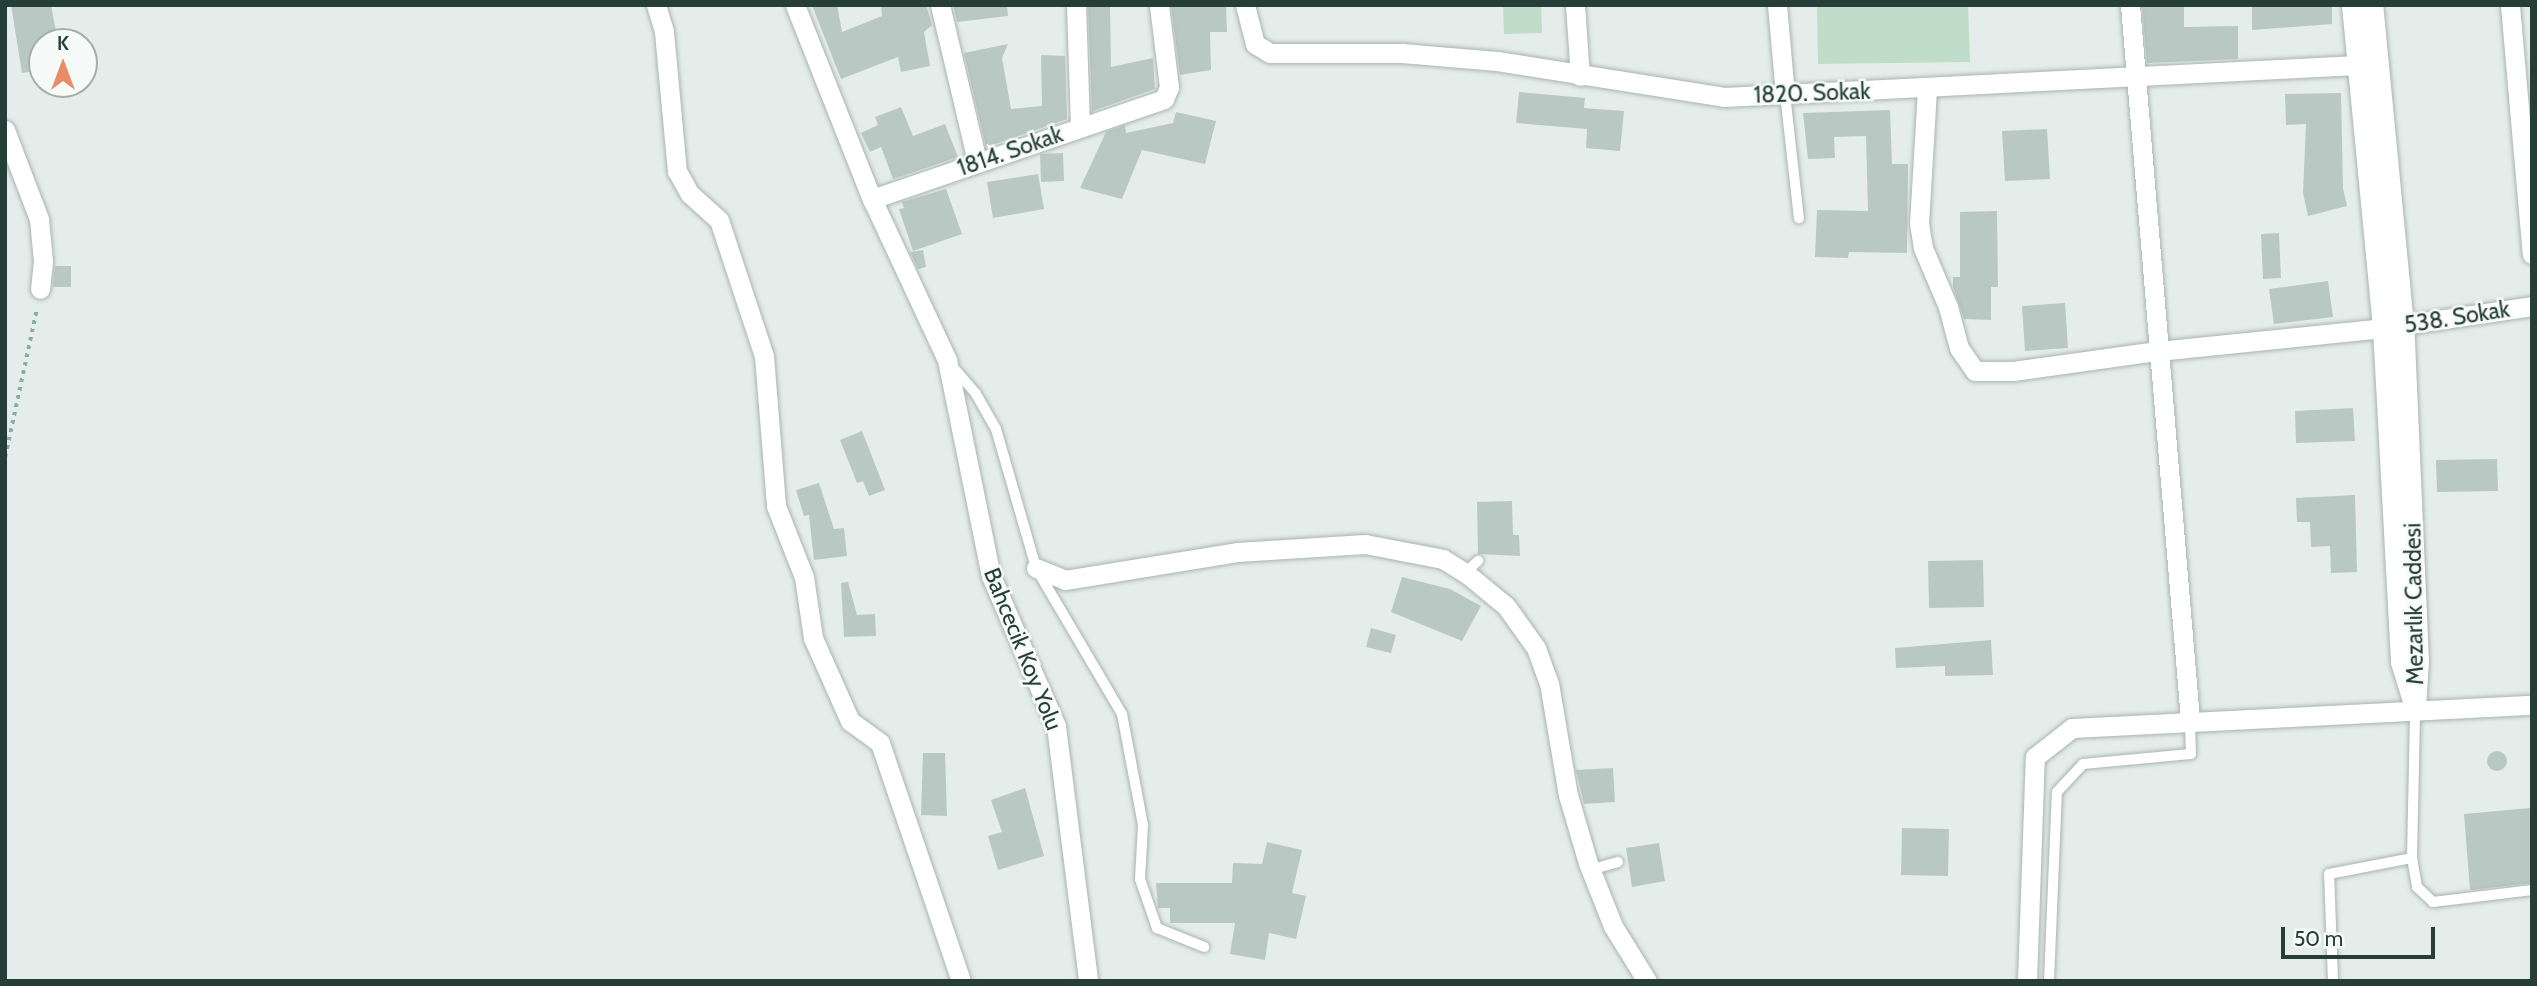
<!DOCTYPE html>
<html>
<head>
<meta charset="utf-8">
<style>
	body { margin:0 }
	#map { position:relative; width:2537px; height:986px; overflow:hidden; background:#e5edea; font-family:Cabin,sans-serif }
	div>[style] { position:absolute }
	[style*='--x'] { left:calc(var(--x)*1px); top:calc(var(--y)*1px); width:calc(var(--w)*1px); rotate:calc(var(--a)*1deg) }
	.green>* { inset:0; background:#bfddc8 }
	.building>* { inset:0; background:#bac8c3 }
	.round { border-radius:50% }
	.path>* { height:3.5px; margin-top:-1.75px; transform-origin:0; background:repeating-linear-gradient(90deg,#87afa4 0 3.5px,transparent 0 8.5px) }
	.roads { filter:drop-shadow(0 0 2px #a8b5b1) drop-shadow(0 0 2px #a8b5b1) }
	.service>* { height:10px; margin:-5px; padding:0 5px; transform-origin:5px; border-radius:5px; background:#fff }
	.minor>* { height:19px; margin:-9.5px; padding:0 9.5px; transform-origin:9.5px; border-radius:9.5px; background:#fff }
	.tertiary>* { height:21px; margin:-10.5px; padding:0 10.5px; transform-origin:10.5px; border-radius:10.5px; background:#fff }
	span { translate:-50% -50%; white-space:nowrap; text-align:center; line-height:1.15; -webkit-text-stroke:5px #f6faf8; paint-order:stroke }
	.street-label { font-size:23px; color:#253e38 }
	.frame { position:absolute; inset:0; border:7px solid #253e38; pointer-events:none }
	.north { position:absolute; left:28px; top:28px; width:70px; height:70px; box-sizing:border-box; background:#f6faf8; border:2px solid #a2afab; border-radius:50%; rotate:0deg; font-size:19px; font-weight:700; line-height:28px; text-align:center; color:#253e38 }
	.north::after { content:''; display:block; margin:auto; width:24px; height:32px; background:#ea8b67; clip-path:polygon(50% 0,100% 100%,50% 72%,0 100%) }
	.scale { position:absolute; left:2281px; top:927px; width:154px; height:32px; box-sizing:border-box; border:4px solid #253e38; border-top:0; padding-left:9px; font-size:21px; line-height:24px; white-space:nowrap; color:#253e38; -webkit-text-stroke:5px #f6faf8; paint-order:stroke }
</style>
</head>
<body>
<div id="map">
	<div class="green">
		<i style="clip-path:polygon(1503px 5px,1541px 5px,1542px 33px,1504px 34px)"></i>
		<i style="clip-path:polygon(1817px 5px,1968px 5px,1970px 62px,1818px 64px)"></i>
	</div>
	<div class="building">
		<i style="clip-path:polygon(11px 5px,51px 5px,58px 42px,42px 42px,42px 70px,22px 73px)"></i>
		<i style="clip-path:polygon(812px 5px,837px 5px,842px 32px,882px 16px,881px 5px,926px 5px,932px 25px,924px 32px,930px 66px,901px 72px,898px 57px,841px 79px)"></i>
		<i style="clip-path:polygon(953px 5px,1007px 5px,1008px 16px,957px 22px)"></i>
		<i style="clip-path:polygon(1088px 5px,1110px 5px,1111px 67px,1153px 58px,1155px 89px,1092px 111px)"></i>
		<i style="clip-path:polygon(1171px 5px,1226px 5px,1227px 32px,1210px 32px,1211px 70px,1180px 75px)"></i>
		<i style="clip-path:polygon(2142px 5px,2184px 5px,2184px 27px,2238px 26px,2238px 59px,2147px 63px)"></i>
		<i style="clip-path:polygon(2252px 5px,2332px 5px,2332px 24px,2252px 30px)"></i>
		<i style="clip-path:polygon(1008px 44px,1002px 58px,1011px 109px,1042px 106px,1041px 55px,1065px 56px,1067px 119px,986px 147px,964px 53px)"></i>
		<i style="clip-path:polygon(1519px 92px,1585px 98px,1584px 108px,1624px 111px,1620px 151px,1586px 148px,1587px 129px,1516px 123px)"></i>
		<i style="clip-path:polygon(2341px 93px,2343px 188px,2347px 206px,2308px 216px,2303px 193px,2306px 124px,2286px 125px,2285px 94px)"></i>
		<i style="clip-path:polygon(901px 107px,913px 136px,945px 124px,958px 157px,893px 179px,881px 147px,870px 152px,861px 133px,878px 125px,875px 117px)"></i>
		<i style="clip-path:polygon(1890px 110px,1892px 164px,1908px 164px,1907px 253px,1849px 252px,1848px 258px,1815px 257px,1817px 210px,1868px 211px,1866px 136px,1834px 137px,1835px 158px,1808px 159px,1803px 113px)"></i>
		<i style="clip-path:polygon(1176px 112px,1216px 121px,1205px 164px,1142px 150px,1122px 199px,1080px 188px,1106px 132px,1125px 125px,1126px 133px,1173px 123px)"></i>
		<i style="clip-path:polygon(2047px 129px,2050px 179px,2005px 181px,2002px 131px)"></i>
		<i style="clip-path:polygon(1063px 153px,1064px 181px,1041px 182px,1040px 154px)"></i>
		<i style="clip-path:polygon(1038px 174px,1044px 209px,993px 218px,987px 182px)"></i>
		<i style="clip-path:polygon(946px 189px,962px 234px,913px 251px,899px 209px,904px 208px,902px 202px)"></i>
		<i style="clip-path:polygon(1997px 211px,1998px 287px,1991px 287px,1991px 320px,1964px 319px,1953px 287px,1953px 277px,1960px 277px,1960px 212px)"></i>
		<i style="clip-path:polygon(2279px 233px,2281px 278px,2263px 279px,2261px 234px)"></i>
		<i style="clip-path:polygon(923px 250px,926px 267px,918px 269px,910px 252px)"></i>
		<i style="clip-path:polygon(55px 266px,71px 266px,71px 287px,53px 287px)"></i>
		<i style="clip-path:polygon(2328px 281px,2333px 317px,2274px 324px,2269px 289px)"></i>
		<i style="clip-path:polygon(2065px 303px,2068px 348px,2025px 351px,2022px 306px)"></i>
		<i style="clip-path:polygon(2353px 408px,2355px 441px,2296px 443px,2295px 411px)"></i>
		<i style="clip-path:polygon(862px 431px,885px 490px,869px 496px,863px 481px,857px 483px,840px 440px)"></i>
		<i style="clip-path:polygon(2497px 459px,2498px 491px,2437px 492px,2436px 460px)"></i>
		<i style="clip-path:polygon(819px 483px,834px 529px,844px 528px,847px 556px,814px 560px,809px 515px,804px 516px,796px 490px)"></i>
		<i style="clip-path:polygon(2355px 495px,2357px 572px,2331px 573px,2330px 546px,2311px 547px,2310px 522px,2297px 522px,2296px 498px)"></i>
		<i style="clip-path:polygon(1512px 501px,1513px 535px,1519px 535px,1520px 556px,1478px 554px,1477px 502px)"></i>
		<i style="clip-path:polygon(1983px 560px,1984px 607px,1929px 608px,1928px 561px)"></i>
		<i style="clip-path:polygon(1402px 577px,1450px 589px,1481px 606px,1462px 641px,1391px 612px)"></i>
		<i style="clip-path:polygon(848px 582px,857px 615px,875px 614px,876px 636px,844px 637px,841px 583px)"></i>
		<i style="clip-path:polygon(1371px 628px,1396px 635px,1391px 653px,1366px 647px)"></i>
		<i style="clip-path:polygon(1991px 640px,1993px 675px,1945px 676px,1945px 666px,1896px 668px,1895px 648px)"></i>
		<i class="round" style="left:2487px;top:751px;width:20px;height:20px"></i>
		<i style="clip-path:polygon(923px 753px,945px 753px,947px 816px,921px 815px)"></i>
		<i style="clip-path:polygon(1613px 768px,1615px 802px,1584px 804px,1576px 770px)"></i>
		<i style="clip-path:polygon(1025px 788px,1044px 856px,998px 870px,988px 836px,1002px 832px,991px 800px)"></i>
		<i style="clip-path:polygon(2530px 808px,2532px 883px,2470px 890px,2464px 814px)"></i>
		<i style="clip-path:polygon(1902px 828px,1949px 829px,1948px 876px,1901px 875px)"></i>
		<i style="clip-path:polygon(1267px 842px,1302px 850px,1292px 893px,1306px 896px,1296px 939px,1269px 933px,1265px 960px,1230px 954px,1235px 923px,1170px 923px,1170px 908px,1158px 908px,1156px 883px,1232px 883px,1233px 863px,1262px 864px)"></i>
		<i style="clip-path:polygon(1659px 843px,1665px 881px,1632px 887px,1626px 848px)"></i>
	</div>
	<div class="path">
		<i style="--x:5;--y:457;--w:152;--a:-77.9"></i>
	</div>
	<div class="roads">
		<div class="service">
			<i style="--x:1785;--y:94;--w:125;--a:83.6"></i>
			<i style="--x:952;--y:366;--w:37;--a:49"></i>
			<i style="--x:976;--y:394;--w:40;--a:60.3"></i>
			<i style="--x:996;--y:429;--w:145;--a:73.9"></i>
			<i style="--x:1036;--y:568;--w:169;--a:59.5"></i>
			<i style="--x:1122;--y:714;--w:113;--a:79.3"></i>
			<i style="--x:1143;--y:825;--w:54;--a:93.2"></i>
			<i style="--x:1140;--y:879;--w:52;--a:70.9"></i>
			<i style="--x:1157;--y:928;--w:51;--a:22"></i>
			<i style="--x:1465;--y:573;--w:18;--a:-43"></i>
			<i style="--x:2412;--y:858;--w:29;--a:80"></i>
			<i style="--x:2417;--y:887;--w:22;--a:43"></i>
			<i style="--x:2433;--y:902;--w:100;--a:-6.9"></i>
			<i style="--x:1590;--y:870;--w:29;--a:-16"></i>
			<i style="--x:2049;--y:981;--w:189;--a:-87.6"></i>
			<i style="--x:2057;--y:792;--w:38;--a:-47"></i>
			<i style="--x:2083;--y:764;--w:108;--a:-5.3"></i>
			<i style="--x:2191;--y:754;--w:34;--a:-92"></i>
			<i style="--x:2333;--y:981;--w:107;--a:-92.1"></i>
			<i style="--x:2329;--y:874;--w:85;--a:-10.9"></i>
			<i style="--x:2412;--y:858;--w:148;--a:-88.8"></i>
		</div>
		<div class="minor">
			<i style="--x:656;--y:5;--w:28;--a:73"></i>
			<i style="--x:664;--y:32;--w:140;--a:84.7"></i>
			<i style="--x:677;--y:171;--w:26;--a:61"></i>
			<i style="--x:690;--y:194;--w:39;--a:42"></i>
			<i style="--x:719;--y:220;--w:143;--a:71.7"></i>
			<i style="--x:764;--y:356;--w:150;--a:85.4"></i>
			<i style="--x:776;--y:506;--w:76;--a:68.5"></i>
			<i style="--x:804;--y:577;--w:62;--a:81.6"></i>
			<i style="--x:813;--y:638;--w:91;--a:66"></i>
			<i style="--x:850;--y:721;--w:37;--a:36"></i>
			<i style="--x:880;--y:743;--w:251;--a:71.2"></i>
			<i style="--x:795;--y:5;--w:209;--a:68.4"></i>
			<i style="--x:872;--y:199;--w:178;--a:65"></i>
			<i style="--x:947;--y:360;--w:220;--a:78.5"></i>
			<i style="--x:991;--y:576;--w:163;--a:66.6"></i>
			<i style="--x:1056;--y:726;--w:257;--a:82.8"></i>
			<i style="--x:940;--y:5;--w:161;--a:76.7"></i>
			<i style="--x:1076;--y:5;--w:122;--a:88.1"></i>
			<i style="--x:1245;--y:5;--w:40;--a:75.6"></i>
			<i style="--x:1255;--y:44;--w:17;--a:31"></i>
			<i style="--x:1270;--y:53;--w:132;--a:0"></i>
			<i style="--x:1402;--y:53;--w:95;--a:4.8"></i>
			<i style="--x:1497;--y:61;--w:230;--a:9"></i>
			<i style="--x:1724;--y:97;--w:634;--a:-2.89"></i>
			<i style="--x:1575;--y:5;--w:71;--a:86"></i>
			<i style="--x:1777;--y:5;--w:89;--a:84.9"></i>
			<i style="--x:2130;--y:5;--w:717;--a:85.2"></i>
			<i style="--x:2510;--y:5;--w:250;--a:85"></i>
			<i style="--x:1927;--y:89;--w:134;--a:93.4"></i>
			<i style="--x:1919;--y:223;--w:25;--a:81"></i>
			<i style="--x:1923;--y:248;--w:64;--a:67"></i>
			<i style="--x:1948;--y:307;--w:42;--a:75"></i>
			<i style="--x:1959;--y:348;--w:28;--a:55"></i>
			<i style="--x:1975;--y:371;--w:38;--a:0"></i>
			<i style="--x:2013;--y:371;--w:146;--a:-7.9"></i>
			<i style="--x:2158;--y:351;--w:226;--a:-5.8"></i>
			<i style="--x:2383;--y:328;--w:151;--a:-8.4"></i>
			<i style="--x:5;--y:130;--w:95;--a:69.1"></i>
			<i style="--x:39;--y:219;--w:42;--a:84.6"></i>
			<i style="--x:43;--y:261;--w:28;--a:96"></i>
			<i style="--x:872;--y:199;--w:309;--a:-18.9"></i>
			<i style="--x:1164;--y:99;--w:13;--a:-67"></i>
			<i style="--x:1169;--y:87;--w:83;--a:-97"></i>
			<i style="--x:1036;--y:568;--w:31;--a:22"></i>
			<i style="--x:1065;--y:580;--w:174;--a:-9.2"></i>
			<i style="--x:1237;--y:552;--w:128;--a:-3.6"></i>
			<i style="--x:1365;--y:544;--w:79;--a:10.9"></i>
			<i style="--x:1443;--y:559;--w:28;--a:32"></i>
			<i style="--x:1467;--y:574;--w:50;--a:39.4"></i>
			<i style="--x:1506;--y:606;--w:52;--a:54.5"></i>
			<i style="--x:1536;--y:648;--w:37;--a:70"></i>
			<i style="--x:1549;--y:683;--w:114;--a:80.4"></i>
			<i style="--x:1568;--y:795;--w:71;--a:73.6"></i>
			<i style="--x:1588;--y:863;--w:68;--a:68.4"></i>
			<i style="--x:1613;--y:926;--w:65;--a:58.3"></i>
			<i style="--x:2027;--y:981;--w:224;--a:-88"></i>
			<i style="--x:2035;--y:757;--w:47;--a:-38.1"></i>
			<i style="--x:2072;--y:728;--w:461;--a:-2.9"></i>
		</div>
		<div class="tertiary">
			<i style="--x:2352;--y:5;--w:324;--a:84.5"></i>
			<i style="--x:2383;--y:328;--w:334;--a:86.9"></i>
			<i style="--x:2401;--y:662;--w:47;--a:72.7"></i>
			<i style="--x:2415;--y:707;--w:45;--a:-86.2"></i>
			<i style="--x:2418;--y:662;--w:337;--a:-92.5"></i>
			<i style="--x:2403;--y:325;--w:321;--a:-95.5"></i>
		</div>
	</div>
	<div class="street-label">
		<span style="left:1812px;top:93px;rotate:-2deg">1820. Sokak</span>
		<span style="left:1010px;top:151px;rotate:-19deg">1814. Sokak</span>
		<span style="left:2457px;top:317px;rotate:-9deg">538. Sokak</span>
		<span style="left:2414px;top:604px;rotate:-91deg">Mezarlık Caddesi</span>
		<span style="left:1023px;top:649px;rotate:68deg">Bahcecik Koy Yolu</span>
	</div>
	<div class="frame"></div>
	<div class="north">K</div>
	<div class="scale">50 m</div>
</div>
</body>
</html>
